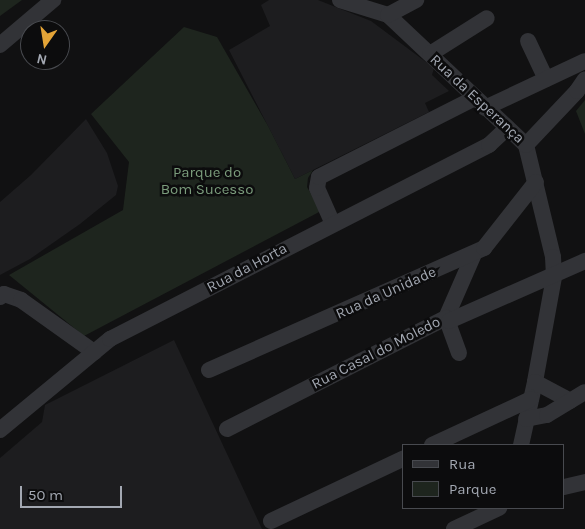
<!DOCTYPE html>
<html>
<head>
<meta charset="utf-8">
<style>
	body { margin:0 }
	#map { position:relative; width:585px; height:529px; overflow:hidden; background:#111112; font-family:Karla,sans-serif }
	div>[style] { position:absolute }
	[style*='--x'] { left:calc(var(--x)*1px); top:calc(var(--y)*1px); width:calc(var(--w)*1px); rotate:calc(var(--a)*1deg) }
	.built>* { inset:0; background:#1d1d1f }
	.green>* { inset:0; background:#1e251e }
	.minor>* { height:16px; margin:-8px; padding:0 8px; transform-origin:8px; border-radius:8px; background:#323337 }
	span { translate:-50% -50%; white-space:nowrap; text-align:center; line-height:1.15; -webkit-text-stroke:5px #0c0c0d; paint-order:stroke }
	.street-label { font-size:15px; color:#a3a8b2 }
	.park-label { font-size:15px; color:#7b9c7c }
	.legend { position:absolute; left:402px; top:444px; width:162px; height:65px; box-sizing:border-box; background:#0c0c0d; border:1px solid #484a4f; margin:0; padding:6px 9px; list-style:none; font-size:15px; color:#a3a8b2 }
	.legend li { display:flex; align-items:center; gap:10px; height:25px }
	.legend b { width:25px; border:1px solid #484a4f }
	.north { position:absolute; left:20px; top:20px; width:50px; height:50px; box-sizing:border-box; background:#0c0c0d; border:1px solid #484a4f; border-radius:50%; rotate:193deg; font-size:14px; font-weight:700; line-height:20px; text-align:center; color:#a3a8b2 }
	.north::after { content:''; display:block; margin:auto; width:18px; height:22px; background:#e4a437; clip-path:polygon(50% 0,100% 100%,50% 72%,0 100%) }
	.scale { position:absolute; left:20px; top:486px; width:102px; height:22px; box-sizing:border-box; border:2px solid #a3a8b2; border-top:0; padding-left:6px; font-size:15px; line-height:18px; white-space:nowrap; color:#a3a8b2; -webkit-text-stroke:4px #0c0c0d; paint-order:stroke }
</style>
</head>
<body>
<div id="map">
	<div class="built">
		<i style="clip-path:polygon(269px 0,318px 0,371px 21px,434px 68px,432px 75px,449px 91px,425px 103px,429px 112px,295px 179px,229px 50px,270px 26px,261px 5px)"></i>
		<i style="clip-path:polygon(86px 119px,107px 153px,118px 186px,116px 195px,80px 224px,30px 259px,0 275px,0 202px,31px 175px)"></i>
		<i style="clip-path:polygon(174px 340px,262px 529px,0 529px,0 458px,42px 422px,45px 405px)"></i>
	</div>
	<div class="green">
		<i style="clip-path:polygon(0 0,22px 0,0 16px)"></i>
		<i style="clip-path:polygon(184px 27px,217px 37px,268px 126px,295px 179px,313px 170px,308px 178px,307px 187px,321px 211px,84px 336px,9px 275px,123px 210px,129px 162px,91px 114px)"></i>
		<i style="clip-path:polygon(585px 100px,585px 134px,576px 111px)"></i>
	</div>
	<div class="minor">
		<i style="--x:340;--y:0;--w:50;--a:17.4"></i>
		<i style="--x:388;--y:15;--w:190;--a:43.3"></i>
		<i style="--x:526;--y:145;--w:115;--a:76.4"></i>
		<i style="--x:553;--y:257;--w:20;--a:87"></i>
		<i style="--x:554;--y:277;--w:107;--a:100.3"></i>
		<i style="--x:535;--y:382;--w:65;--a:102.5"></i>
		<i style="--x:388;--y:15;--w:32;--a:-28"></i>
		<i style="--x:528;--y:41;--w:42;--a:64.7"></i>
		<i style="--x:0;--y:45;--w:70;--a:-40.3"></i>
		<i style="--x:430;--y:54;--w:67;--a:-32.3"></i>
		<i style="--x:485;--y:108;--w:110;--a:-25.2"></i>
		<i style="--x:526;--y:145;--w:74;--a:-46.6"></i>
		<i style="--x:577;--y:91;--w:14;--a:-56"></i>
		<i style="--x:333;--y:224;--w:39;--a:-114"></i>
		<i style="--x:317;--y:188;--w:11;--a:-80"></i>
		<i style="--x:319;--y:177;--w:175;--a:-26.9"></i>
		<i style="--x:0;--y:297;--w:5;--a:-37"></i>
		<i style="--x:4;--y:294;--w:18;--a:19"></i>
		<i style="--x:21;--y:300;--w:90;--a:35.5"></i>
		<i style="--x:459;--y:353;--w:37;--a:-110"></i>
		<i style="--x:446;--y:318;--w:70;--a:-66.4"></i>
		<i style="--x:209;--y:370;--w:301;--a:-23.9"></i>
		<i style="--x:484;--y:248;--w:84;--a:-51.8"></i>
		<i style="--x:535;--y:382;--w:40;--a:28"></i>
		<i style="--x:526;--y:419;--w:21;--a:-11"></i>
		<i style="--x:547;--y:415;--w:44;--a:-31.2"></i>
		<i style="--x:227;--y:429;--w:246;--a:-26.9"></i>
		<i style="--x:446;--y:318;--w:4;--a:45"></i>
		<i style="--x:449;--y:321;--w:149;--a:-23.8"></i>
		<i style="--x:0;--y:430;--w:143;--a:-39.6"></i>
		<i style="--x:110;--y:339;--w:426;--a:-27.1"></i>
		<i style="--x:489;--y:145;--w:25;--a:-43"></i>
		<i style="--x:432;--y:445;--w:109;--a:-24.9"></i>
		<i style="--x:564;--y:487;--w:22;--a:-13"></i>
		<i style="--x:271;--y:521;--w:147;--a:-25.3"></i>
		<i style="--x:454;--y:529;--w:50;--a:-25"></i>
	</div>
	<div class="street-label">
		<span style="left:477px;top:99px;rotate:43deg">Rua da Esperança</span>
		<span style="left:247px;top:268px;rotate:-28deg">Rua da Horta</span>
		<span style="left:386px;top:293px;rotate:-24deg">Rua da Unidade</span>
		<span style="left:376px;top:353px;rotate:-27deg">Rua Casal do Moledo</span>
	</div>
	<div class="park-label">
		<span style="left:207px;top:181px">Parque do<br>Bom Sucesso</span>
	</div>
	<ul class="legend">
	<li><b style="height:6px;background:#323337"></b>Rua</li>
	<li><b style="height:14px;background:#1e251e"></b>Parque</li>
	</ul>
	<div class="north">N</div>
	<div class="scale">50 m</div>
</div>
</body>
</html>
